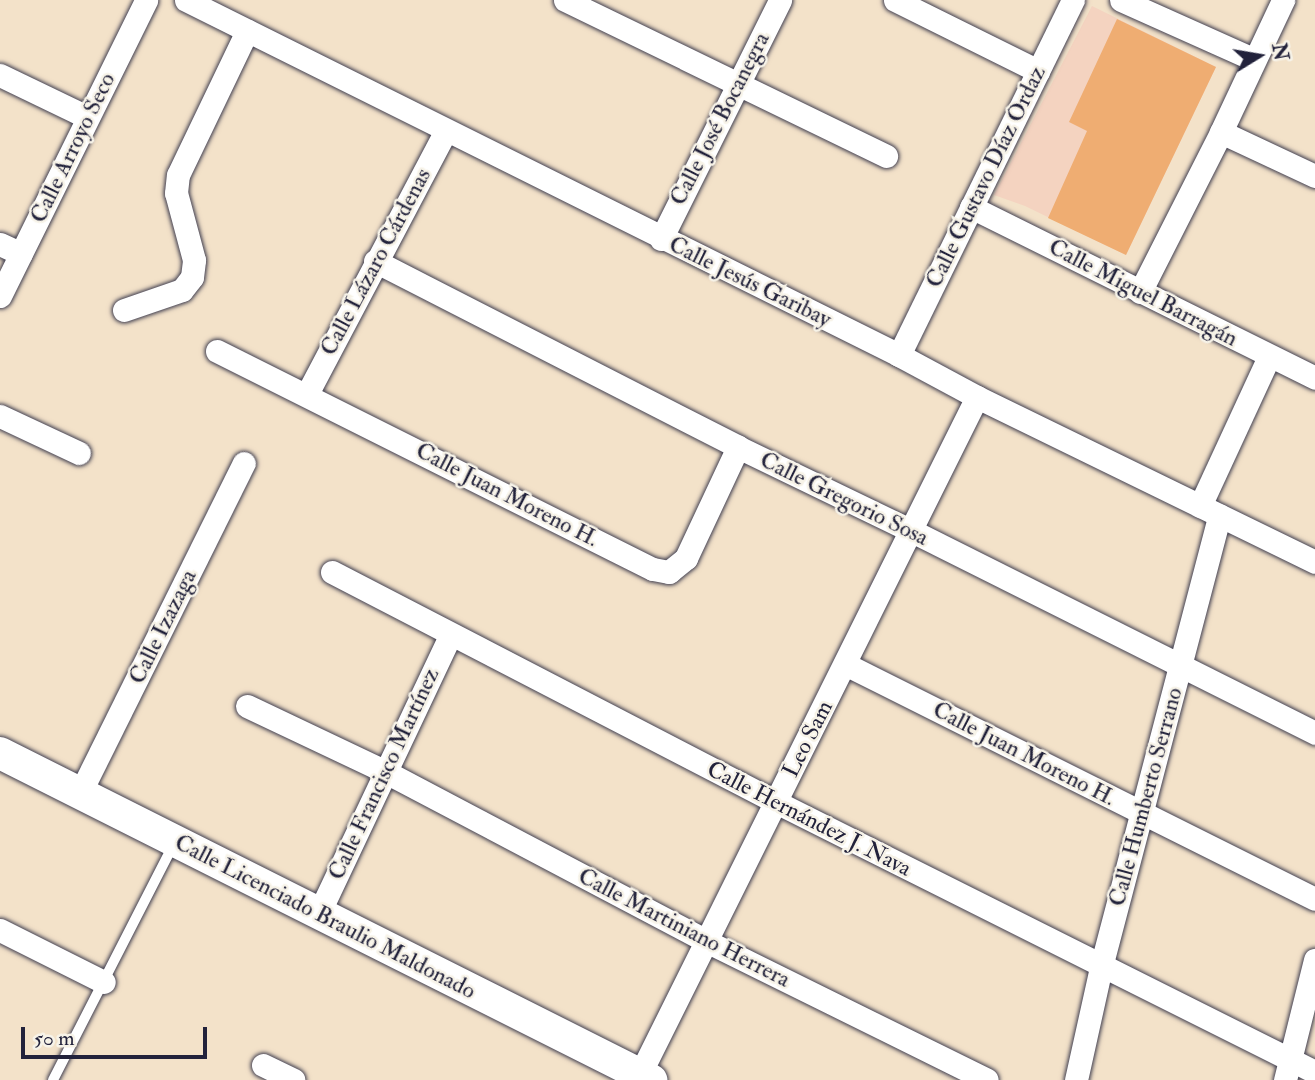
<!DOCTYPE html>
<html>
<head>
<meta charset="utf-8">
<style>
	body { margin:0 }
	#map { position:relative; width:1315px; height:1080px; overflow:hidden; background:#f3e2c9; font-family:"IM FELL Double Pica",serif }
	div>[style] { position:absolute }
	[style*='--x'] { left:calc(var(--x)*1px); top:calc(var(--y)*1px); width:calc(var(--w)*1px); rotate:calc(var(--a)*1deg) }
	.built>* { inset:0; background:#f4d3c0 }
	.building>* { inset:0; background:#efad72 }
	.roads { filter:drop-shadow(0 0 2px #413f50) drop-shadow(0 0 2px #413f50) }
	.lane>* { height:10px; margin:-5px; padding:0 5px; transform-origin:5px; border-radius:5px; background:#fff }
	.street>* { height:23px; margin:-11.5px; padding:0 11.5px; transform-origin:11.5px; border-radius:11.5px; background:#fff }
	.secondary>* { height:32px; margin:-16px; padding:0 16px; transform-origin:16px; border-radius:16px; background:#fff }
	span { translate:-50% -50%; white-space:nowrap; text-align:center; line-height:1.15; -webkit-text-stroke:5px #f7f3e8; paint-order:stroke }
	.street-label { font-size:23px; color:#22223b }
	.north { position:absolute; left:1224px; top:21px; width:70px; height:70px; -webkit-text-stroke:5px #f7f3e8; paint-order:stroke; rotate:79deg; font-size:19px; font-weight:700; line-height:28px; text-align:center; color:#22223b }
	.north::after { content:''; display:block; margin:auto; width:24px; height:32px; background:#22223b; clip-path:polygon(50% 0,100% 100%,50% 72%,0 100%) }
	.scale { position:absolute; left:21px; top:1027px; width:186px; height:32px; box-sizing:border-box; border:4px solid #22223b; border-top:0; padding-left:9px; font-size:21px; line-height:24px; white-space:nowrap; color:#22223b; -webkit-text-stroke:5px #f7f3e8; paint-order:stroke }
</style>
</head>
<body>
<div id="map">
	<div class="built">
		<i style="clip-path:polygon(1092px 6px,1216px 67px,1126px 255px,1025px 206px,994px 195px)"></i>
	</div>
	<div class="building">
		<i style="clip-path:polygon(1117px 19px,1216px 67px,1126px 255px,1048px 218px,1087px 131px,1069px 122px)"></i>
	</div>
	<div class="roads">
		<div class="lane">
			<i style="--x:53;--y:1080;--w:265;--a:-62.9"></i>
		</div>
		<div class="street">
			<i style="--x:186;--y:0;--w:796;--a:26.47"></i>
			<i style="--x:899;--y:355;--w:89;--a:28.3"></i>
			<i style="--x:977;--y:397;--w:376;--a:26"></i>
			<i style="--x:565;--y:0;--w:357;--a:25.9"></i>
			<i style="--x:895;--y:0;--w:160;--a:26.4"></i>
			<i style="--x:1121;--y:0;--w:145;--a:24.1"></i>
			<i style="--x:0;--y:75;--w:97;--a:25.8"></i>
			<i style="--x:1221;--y:132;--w:104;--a:25.1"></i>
			<i style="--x:971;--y:207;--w:384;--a:26.4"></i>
			<i style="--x:661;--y:239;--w:267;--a:-63.5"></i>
			<i style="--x:0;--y:244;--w:23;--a:25"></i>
			<i style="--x:375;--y:261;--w:408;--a:27.1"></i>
			<i style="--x:738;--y:447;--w:191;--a:25.8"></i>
			<i style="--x:910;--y:530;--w:453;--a:26.6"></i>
			<i style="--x:1140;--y:292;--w:179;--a:-63.1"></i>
			<i style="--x:1221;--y:132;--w:146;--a:-64.8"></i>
			<i style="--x:0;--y:296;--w:330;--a:-63.7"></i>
			<i style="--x:124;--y:310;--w:61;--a:-19"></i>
			<i style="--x:182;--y:290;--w:16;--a:-52"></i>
			<i style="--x:192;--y:277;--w:17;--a:-83"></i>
			<i style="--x:194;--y:260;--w:69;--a:-105"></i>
			<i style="--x:176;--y:193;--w:18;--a:-84"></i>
			<i style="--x:178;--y:175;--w:160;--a:-64.4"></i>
			<i style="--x:217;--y:351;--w:487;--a:26.6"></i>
			<i style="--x:653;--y:569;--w:16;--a:11"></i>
			<i style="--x:669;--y:572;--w:22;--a:-39"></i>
			<i style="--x:686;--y:558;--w:123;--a:-64.9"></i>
			<i style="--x:899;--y:355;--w:395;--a:-63.9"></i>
			<i style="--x:307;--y:394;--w:298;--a:-62.2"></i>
			<i style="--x:0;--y:416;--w:87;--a:25.1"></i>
			<i style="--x:1200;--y:506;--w:164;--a:-65.2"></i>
			<i style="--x:332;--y:572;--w:500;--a:27.38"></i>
			<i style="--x:776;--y:802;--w:603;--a:26.61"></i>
			<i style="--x:845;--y:664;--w:525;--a:26.57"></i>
			<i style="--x:247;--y:706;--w:152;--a:25.4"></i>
			<i style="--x:384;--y:771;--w:364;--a:27.8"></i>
			<i style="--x:706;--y:941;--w:313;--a:26.3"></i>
			<i style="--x:81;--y:791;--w:366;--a:-63.6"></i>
			<i style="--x:319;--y:913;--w:306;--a:-64.7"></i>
			<i style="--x:0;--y:930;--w:116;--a:26.6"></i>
			<i style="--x:263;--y:1065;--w:34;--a:26"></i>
			<i style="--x:637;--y:1080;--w:763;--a:-63.54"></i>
			<i style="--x:1076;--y:1080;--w:116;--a:-77.5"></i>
			<i style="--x:1101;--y:967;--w:467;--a:-75.3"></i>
			<i style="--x:1285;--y:1080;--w:124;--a:-76"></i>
		</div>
		<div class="secondary">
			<i style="--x:0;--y:753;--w:729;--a:26.67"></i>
		</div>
	</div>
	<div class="street-label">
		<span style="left:720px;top:119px;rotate:-63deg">Calle José Bocanegra</span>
		<span style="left:73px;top:148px;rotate:-64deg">Calle Arroyo Seco</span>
		<span style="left:986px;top:177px;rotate:-64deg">Calle Gustavo Díaz Ordaz</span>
		<span style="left:376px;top:262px;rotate:-62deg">Calle Lázaro Cárdenas</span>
		<span style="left:750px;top:282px;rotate:26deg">Calle Jesús Garibay</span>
		<span style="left:1143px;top:293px;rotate:27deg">Calle Miguel Barragán</span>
		<span style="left:507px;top:495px;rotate:27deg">Calle Juan Moreno H.</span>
		<span style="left:844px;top:499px;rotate:26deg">Calle Gregorio Sosa</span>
		<span style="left:163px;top:627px;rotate:-64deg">Calle Izazaga</span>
		<span style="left:808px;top:739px;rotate:-63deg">Leo Sam</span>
		<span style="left:1024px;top:754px;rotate:27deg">Calle Juan Moreno H.</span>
		<span style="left:384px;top:774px;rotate:-65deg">Calle Francisco Martínez</span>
		<span style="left:1146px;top:797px;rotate:-75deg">Calle Humberto Serrano</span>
		<span style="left:809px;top:819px;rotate:27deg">Calle Hernández J. Nava</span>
		<span style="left:325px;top:917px;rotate:27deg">Calle Licenciado Braulio Maldonado</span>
		<span style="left:684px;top:928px;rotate:27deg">Calle Martiniano Herrera</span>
	</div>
	<div class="north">N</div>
	<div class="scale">50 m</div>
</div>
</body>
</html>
